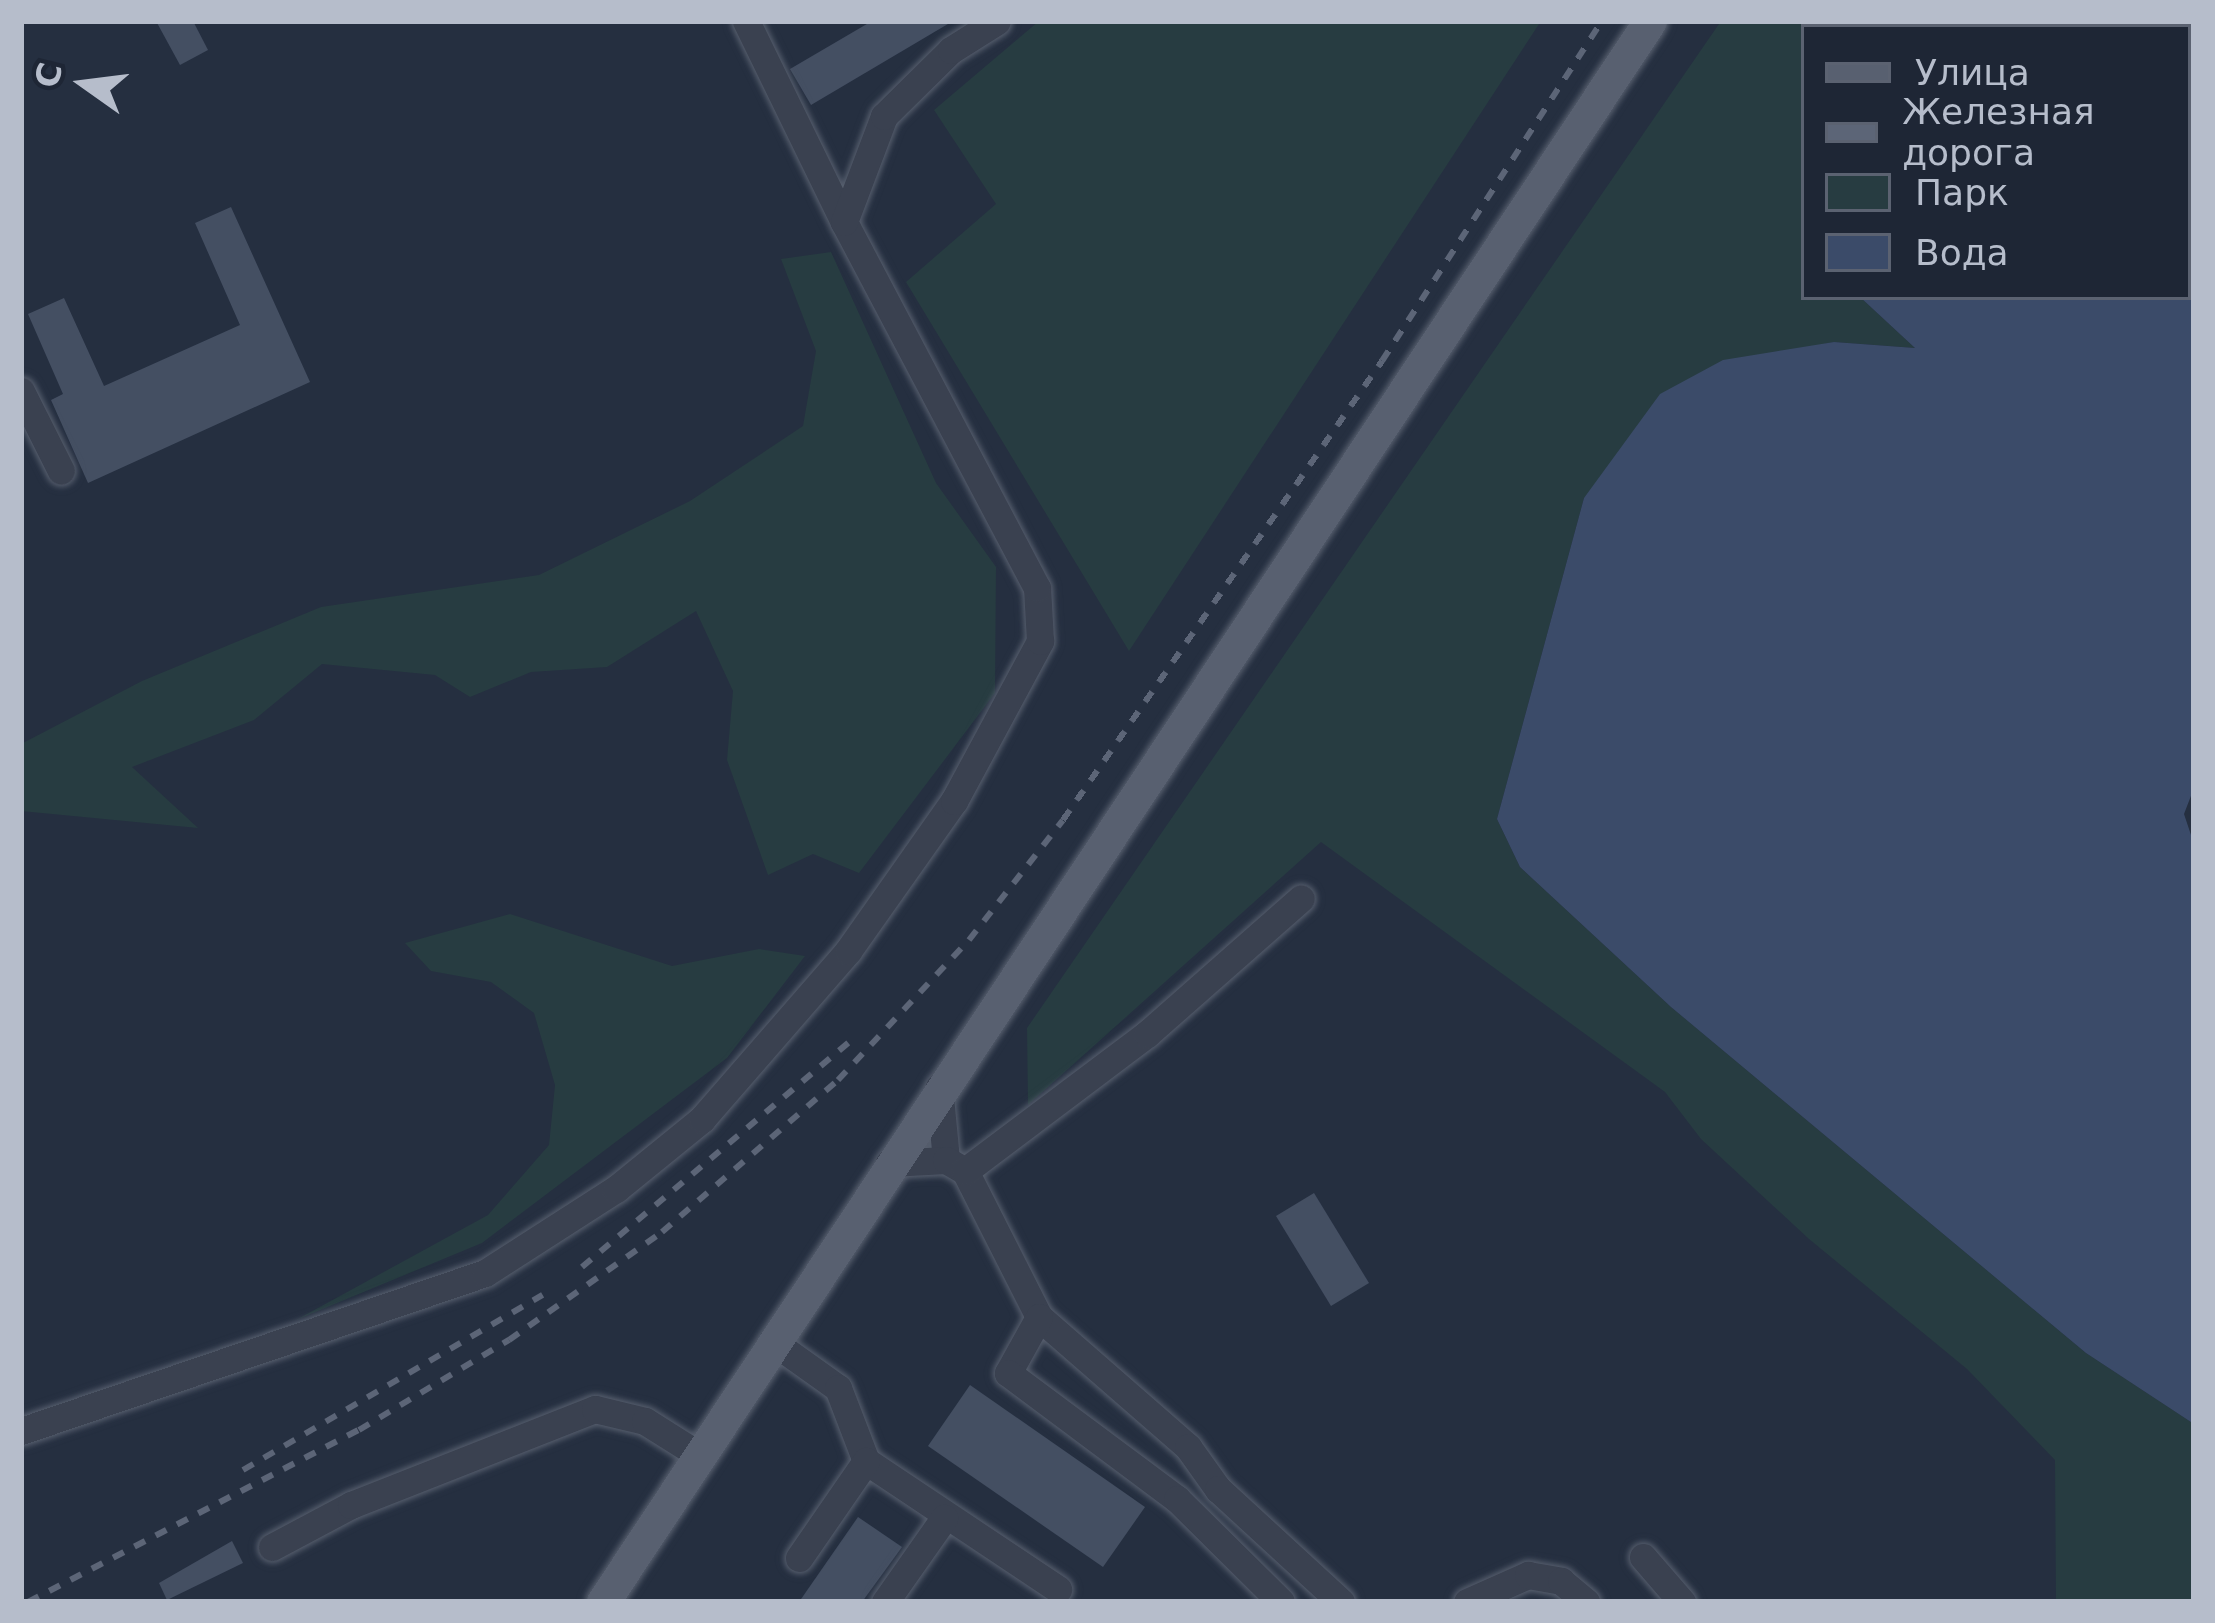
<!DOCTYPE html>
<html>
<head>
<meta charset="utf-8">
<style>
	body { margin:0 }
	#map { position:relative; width:2215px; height:1623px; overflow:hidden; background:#252f40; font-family:"DejaVu Sans",sans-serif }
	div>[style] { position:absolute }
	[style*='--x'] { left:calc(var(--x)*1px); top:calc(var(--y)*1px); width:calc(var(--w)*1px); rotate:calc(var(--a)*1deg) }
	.green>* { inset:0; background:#273c41 }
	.water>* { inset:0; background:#3b4b69 }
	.building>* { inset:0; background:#444f62 }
	.roads { filter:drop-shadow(0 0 3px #575f6e) drop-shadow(0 0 3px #575f6e) }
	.minor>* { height:27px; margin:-13.5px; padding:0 13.5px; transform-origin:13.5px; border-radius:13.5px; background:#3a4150 }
	.major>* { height:33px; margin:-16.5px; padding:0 16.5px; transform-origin:16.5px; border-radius:16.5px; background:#586070 }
	.rail>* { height:6px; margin-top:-3px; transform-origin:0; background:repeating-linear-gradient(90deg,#5c6577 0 12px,transparent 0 24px) }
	span { translate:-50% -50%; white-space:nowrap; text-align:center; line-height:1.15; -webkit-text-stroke:9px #1e2635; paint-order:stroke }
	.frame { position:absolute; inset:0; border:24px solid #b6bdcb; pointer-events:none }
	.legend { position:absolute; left:1801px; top:24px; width:390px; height:276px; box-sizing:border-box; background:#1e2635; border:3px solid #5b6271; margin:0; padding:15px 21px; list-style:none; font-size:36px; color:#b6bdcb }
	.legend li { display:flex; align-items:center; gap:24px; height:60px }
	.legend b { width:60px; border:3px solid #5b6271 }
	.north { position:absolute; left:24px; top:24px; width:120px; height:120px; -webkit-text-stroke:9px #1e2635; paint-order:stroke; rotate:284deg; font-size:33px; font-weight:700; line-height:48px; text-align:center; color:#b6bdcb }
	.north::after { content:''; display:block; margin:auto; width:42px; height:54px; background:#b6bdcb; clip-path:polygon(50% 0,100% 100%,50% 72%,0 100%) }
</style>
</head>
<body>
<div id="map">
	<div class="green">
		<i style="clip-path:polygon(1039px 21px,1541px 21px,1129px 651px,906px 282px,996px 204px,934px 110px)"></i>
		<i style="clip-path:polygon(1721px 21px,2063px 21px,1804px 27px,1804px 297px,1860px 297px,1915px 348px,1834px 342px,1785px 352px,1584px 498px,1497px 819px,1520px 867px,1671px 1007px,2086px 1353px,2194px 1424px,2194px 1602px,2056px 1602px,2055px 1460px,1967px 1369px,1809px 1239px,1701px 1139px,1665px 1092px,1321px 842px,1028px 1105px,1027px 1028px)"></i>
		<i style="clip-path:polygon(831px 252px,936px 483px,996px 567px,995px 693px,859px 873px,813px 854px,768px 875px,727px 760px,733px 691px,696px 611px,607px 667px,531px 672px,470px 697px,435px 675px,322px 664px,254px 720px,132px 767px,198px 828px,21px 811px,21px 744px,142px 681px,321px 607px,539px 575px,690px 501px,803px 426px,816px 351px,781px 259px)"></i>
		<i style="clip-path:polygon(510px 914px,672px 966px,759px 949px,805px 956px,727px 1058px,482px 1243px,296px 1320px,488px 1215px,549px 1145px,555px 1085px,534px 1013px,491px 982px,431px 971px,405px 943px)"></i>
	</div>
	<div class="water">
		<i style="clip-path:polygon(2063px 21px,2194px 21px,2194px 788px,2184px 814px,2194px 844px,2194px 1424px,2086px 1353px,1671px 1007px,1520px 867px,1497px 819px,1584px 498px,1660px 394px,1723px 360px,1834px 342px,1915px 348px,1860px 297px,2188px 297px,2188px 27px)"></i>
	</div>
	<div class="building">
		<i style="clip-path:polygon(156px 21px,193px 21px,208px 50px,180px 65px)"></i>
		<i style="clip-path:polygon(872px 21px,953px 21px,811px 105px,790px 69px)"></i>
		<i style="clip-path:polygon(231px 207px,310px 382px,88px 483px,51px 400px,63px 394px,28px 314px,64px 298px,104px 386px,240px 325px,195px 223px)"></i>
		<i style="clip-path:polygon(1314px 1193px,1369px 1283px,1331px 1306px,1276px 1216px)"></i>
		<i style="clip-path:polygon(970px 1385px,1145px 1507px,1103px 1567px,928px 1446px)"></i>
		<i style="clip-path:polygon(858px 1517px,902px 1547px,862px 1602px,799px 1602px)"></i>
		<i style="clip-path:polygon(232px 1541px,243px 1563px,167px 1600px,159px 1583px)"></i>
	</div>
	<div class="roads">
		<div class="minor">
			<i style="--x:746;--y:21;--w:224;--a:64"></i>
			<i style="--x:21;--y:391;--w:89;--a:63.4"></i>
			<i style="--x:939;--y:1087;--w:73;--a:84.5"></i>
			<i style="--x:889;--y:1163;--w:57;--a:-3"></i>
			<i style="--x:946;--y:1160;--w:22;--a:30"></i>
			<i style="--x:965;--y:1171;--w:164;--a:63.1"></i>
			<i style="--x:1039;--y:1317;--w:198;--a:41.1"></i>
			<i style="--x:1188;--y:1447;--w:52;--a:54.5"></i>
			<i style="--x:1218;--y:1489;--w:167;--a:42.6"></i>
			<i style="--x:965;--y:1171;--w:228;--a:-37"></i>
			<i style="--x:1147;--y:1034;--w:205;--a:-41.4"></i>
			<i style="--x:1039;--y:1317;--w:64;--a:119"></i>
			<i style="--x:1008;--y:1373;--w:211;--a:36.7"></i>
			<i style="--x:1177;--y:1499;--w:146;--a:44.7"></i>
			<i style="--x:772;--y:1341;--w:81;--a:35.5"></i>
			<i style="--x:838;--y:1388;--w:78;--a:69"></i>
			<i style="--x:866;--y:1461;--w:231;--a:33.7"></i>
			<i style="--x:21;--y:1431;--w:490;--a:-18.8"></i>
			<i style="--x:485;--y:1273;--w:156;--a:-32.7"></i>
			<i style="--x:616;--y:1189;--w:111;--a:-39.1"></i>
			<i style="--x:702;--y:1119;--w:223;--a:-49"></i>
			<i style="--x:848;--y:951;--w:184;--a:-54.8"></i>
			<i style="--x:954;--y:801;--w:182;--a:-61.7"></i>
			<i style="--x:1040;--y:641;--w:53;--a:-93.2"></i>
			<i style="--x:1037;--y:588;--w:414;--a:-117.8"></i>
			<i style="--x:844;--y:222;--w:113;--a:-69.3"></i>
			<i style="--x:884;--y:116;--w:94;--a:-44.6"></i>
			<i style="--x:951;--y:50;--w:54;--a:-32.2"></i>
			<i style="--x:272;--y:1547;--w:89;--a:-28"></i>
			<i style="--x:351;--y:1505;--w:262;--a:-21.5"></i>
			<i style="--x:595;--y:1409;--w:51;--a:13.5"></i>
			<i style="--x:645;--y:1421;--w:64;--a:32.2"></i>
			<i style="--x:1643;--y:1557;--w:60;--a:49.1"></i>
			<i style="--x:799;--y:1558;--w:118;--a:-55.4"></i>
			<i style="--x:885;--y:1602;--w:103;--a:-54.9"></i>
			<i style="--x:1467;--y:1602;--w:67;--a:-23.9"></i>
			<i style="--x:1528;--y:1575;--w:34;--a:10"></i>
			<i style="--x:1561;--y:1581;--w:33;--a:40"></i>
		</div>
		<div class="major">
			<i style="--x:603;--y:1602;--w:1896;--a:-56.49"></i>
		</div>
	</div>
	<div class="rail">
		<i style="--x:582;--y:1267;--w:348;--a:-40.1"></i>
		<i style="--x:243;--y:1470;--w:347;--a:-30.3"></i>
		<i style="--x:28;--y:1602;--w:373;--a:-27.5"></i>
		<i style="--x:359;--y:1430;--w:175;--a:-31"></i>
		<i style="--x:509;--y:1340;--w:187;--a:-35.2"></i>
		<i style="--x:662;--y:1232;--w:233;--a:-40.8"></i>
		<i style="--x:838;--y:1080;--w:192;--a:-46.9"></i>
		<i style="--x:969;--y:940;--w:152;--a:-51.9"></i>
		<i style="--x:1063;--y:820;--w:559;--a:-55.2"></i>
		<i style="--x:1382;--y:361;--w:405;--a:-57.1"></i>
	</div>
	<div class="frame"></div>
	<ul class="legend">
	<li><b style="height:15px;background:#586070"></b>Улица</li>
	<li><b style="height:15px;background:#5c6577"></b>Железная дорога</li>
	<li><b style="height:33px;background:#273c41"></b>Парк</li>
	<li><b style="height:33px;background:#3b4b69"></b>Вода</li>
	</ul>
	<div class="north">С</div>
</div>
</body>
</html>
